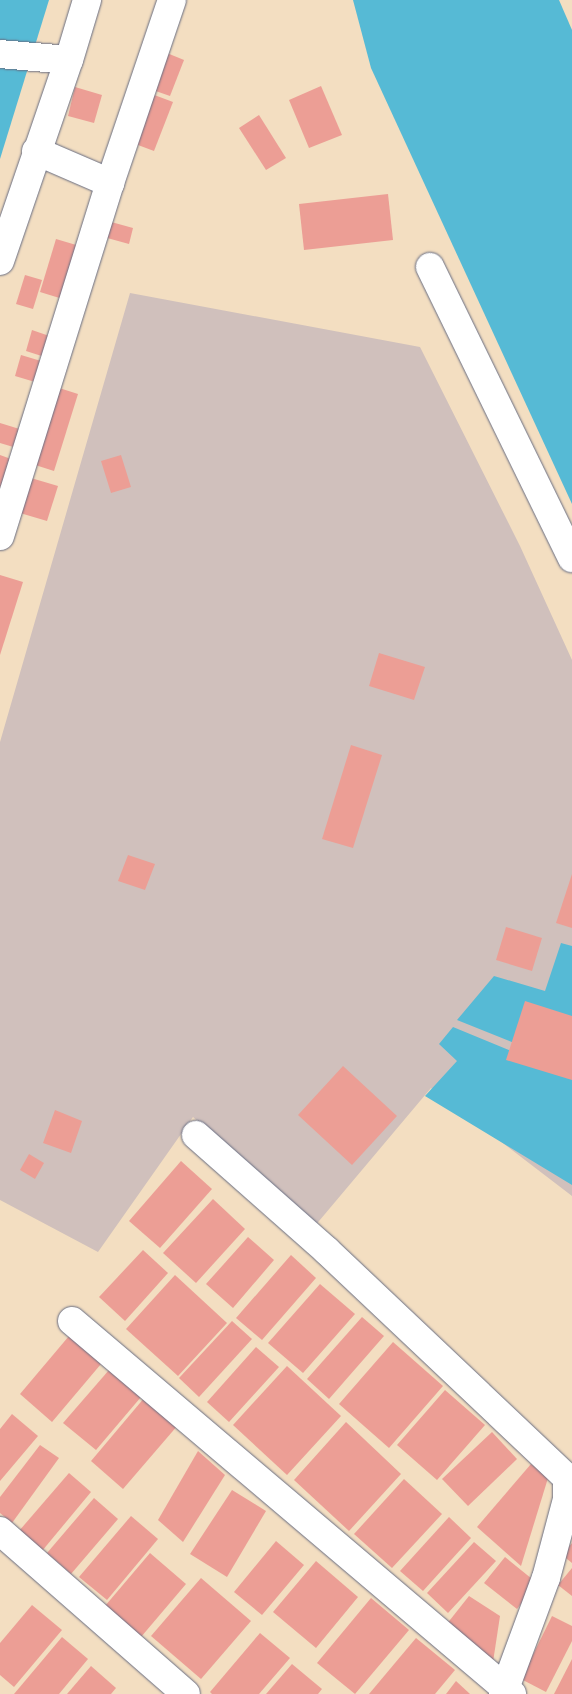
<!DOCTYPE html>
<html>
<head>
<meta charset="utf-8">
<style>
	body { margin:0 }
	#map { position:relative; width:572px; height:1694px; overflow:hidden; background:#f3dec1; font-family:Sriracha,sans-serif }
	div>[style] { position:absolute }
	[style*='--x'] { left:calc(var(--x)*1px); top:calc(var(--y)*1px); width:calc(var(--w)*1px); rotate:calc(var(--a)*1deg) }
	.industrial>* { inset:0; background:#d0c0bc }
	.water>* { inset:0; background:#56bad5 }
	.building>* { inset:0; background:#ec9e95 }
	.roads { filter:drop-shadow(0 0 1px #676c81) drop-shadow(0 0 1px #676c81) }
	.minor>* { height:28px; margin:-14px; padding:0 14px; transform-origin:14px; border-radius:14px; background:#fff }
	span { translate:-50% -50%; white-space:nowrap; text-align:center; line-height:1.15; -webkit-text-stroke:5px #fdfcf7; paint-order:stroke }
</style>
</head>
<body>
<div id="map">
	<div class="industrial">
		<i style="clip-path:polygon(130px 293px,420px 347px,520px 546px,572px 660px,572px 1196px,431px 1088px,314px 1227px,193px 1117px,98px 1252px,0 1200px,0 742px)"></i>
	</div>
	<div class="water">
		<i style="clip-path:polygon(0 0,49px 0,0 159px)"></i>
		<i style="clip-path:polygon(353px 0,559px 0,572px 30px,572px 504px,371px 68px)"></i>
		<i style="clip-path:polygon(561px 943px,572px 946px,572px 1066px,457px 1020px,494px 976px,545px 991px)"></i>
		<i style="clip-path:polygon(453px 1027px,572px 1076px,572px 1185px,425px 1096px,457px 1061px,439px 1044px)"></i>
	</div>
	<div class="building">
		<i style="clip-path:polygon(162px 51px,184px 60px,170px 96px,147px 88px)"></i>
		<i style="clip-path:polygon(321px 86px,342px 135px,309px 148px,289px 100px)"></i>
		<i style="clip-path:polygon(75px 87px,102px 95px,94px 123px,68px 116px)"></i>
		<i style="clip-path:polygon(149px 93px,173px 102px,154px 151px,130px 142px)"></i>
		<i style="clip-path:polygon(259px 115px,286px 158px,266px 170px,239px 128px)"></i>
		<i style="clip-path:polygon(388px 194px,393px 240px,304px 250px,299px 204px)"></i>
		<i style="clip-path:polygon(104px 220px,133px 228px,129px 244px,100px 236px)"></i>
		<i style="clip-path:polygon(56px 239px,83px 247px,66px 300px,40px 292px)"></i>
		<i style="clip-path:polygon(25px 275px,42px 280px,33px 309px,16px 304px)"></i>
		<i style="clip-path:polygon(32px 330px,58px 339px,51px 359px,26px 351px)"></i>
		<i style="clip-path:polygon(21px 355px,51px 364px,45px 385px,15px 376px)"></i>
		<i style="clip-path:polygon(53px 386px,78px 394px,54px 471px,29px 463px)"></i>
		<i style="clip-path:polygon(0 423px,26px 431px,20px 449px,0 443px)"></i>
		<i style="clip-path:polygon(0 455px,11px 459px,2px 487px,0 486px)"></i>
		<i style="clip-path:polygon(121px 455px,131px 487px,111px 493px,101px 461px)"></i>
		<i style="clip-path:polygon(31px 478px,58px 486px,47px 521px,20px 513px)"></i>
		<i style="clip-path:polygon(0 575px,23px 582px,0 655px)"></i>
		<i style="clip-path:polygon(379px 653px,425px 667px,414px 700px,369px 686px)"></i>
		<i style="clip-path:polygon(351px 745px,382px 755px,353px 848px,322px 839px)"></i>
		<i style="clip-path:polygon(128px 855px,155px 864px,145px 890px,118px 881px)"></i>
		<i style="clip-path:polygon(572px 874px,572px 928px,556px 923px)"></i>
		<i style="clip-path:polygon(506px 927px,542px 938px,532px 971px,496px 960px)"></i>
		<i style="clip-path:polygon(525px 1001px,572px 1016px,572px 1080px,506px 1060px)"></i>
		<i style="clip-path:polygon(343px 1066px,397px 1116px,352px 1165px,298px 1115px)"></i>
		<i style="clip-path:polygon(55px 1110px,82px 1121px,71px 1153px,43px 1143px)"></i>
		<i style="clip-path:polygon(29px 1154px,44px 1163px,35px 1179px,20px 1170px)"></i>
		<i style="clip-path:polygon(181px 1161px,212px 1189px,160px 1248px,129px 1221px)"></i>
		<i style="clip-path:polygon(213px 1199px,245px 1229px,196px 1283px,163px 1253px)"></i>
		<i style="clip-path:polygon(248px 1237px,274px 1260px,233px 1308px,206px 1284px)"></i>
		<i style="clip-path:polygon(143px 1250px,168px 1273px,125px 1321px,99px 1297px)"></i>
		<i style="clip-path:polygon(291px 1255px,316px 1278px,262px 1340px,236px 1318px)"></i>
		<i style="clip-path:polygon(175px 1275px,227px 1323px,178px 1376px,126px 1329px)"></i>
		<i style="clip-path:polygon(320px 1284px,355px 1314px,303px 1373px,268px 1343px)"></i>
		<i style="clip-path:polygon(362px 1317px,384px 1336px,329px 1399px,307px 1379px)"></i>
		<i style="clip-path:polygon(232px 1321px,252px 1339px,199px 1397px,179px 1378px)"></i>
		<i style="clip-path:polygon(69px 1336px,101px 1364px,52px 1422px,20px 1394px)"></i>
		<i style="clip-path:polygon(393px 1342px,443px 1386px,389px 1448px,339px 1404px)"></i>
		<i style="clip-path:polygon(256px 1347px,279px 1367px,229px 1422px,207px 1402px)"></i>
		<i style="clip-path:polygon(287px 1366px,341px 1416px,287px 1475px,233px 1425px)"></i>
		<i style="clip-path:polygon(109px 1370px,141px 1397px,96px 1450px,63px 1423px)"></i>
		<i style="clip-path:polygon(445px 1390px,485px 1425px,437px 1480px,397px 1445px)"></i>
		<i style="clip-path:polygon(145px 1397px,178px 1425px,123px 1489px,91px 1461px)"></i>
		<i style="clip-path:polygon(12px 1414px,38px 1436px,0 1481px,0 1429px)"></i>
		<i style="clip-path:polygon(346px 1422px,401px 1474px,349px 1531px,294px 1480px)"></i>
		<i style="clip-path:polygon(492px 1432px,517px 1459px,468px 1506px,442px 1479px)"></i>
		<i style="clip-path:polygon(40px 1445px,59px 1458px,12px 1523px,0 1513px,0 1497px)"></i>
		<i style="clip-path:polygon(198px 1451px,225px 1475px,183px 1542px,158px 1520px)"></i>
		<i style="clip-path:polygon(531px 1464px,548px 1478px,521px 1566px,477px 1527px)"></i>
		<i style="clip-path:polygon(69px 1473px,91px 1492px,42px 1551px,19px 1531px)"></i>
		<i style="clip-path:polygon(404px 1479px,442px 1514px,392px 1568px,354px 1534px)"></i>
		<i style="clip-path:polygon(232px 1490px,266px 1511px,227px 1577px,190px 1554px)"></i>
		<i style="clip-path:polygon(94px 1498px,118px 1519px,71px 1574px,47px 1553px)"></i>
		<i style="clip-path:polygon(131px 1516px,158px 1539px,107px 1600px,79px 1577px)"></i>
		<i style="clip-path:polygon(449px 1517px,471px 1538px,423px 1591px,400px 1571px)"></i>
		<i style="clip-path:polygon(276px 1541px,304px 1565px,262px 1615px,234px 1592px)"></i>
		<i style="clip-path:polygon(474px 1542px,496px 1561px,448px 1613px,427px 1593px)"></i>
		<i style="clip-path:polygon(572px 1543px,572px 1563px,562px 1555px)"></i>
		<i style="clip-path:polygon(150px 1553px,186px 1584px,141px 1637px,105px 1606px)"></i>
		<i style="clip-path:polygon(505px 1557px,537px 1583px,517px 1609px,484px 1583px)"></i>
		<i style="clip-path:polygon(316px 1561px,358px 1597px,316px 1648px,273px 1612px)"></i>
		<i style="clip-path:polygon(572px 1568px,572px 1596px,558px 1585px)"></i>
		<i style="clip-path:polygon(201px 1578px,251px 1621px,201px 1679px,151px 1636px)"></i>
		<i style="clip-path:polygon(469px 1596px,500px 1616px,493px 1662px,446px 1625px)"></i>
		<i style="clip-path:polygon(371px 1598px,409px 1630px,355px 1694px,317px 1663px)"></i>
		<i style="clip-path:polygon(32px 1605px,62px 1630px,14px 1687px,0 1675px,0 1643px)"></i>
		<i style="clip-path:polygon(552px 1616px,572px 1626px,572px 1641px,546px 1692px,521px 1679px)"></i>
		<i style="clip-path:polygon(260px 1633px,290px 1658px,259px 1694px,212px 1694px,210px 1692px)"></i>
		<i style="clip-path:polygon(62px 1637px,88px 1659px,59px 1694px,14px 1694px)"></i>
		<i style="clip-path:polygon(416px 1638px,455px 1670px,435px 1694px,369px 1694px)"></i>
		<i style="clip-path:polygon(572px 1659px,572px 1694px,554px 1694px)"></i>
		<i style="clip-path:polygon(292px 1664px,322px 1689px,318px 1694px,266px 1694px)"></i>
		<i style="clip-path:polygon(91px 1666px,116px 1688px,111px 1694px,67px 1694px)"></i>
		<i style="clip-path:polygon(456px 1681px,470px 1694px,446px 1694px)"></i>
	</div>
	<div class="roads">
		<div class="minor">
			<i style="--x:0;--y:54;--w:69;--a:5"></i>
			<i style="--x:36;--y:151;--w:81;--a:23.4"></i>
			<i style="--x:0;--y:261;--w:213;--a:-71.1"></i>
			<i style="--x:69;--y:60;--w:63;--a:-73.3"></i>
			<i style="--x:430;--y:267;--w:324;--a:64"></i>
			<i style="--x:0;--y:536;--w:370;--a:-72.7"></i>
			<i style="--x:110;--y:183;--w:193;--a:-71.3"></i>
			<i style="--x:196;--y:1135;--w:174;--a:41.5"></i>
			<i style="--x:326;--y:1250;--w:332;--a:43.4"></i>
			<i style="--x:72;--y:1321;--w:577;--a:40.29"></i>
			<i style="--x:0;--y:1531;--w:247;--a:41.2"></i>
			<i style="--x:503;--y:1694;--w:124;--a:-69.7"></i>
			<i style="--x:546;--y:1578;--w:82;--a:-75.1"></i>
			<i style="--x:567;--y:1499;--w:21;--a:-90"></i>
			<i style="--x:567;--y:1478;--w:5;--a:22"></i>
		</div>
	</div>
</div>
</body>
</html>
